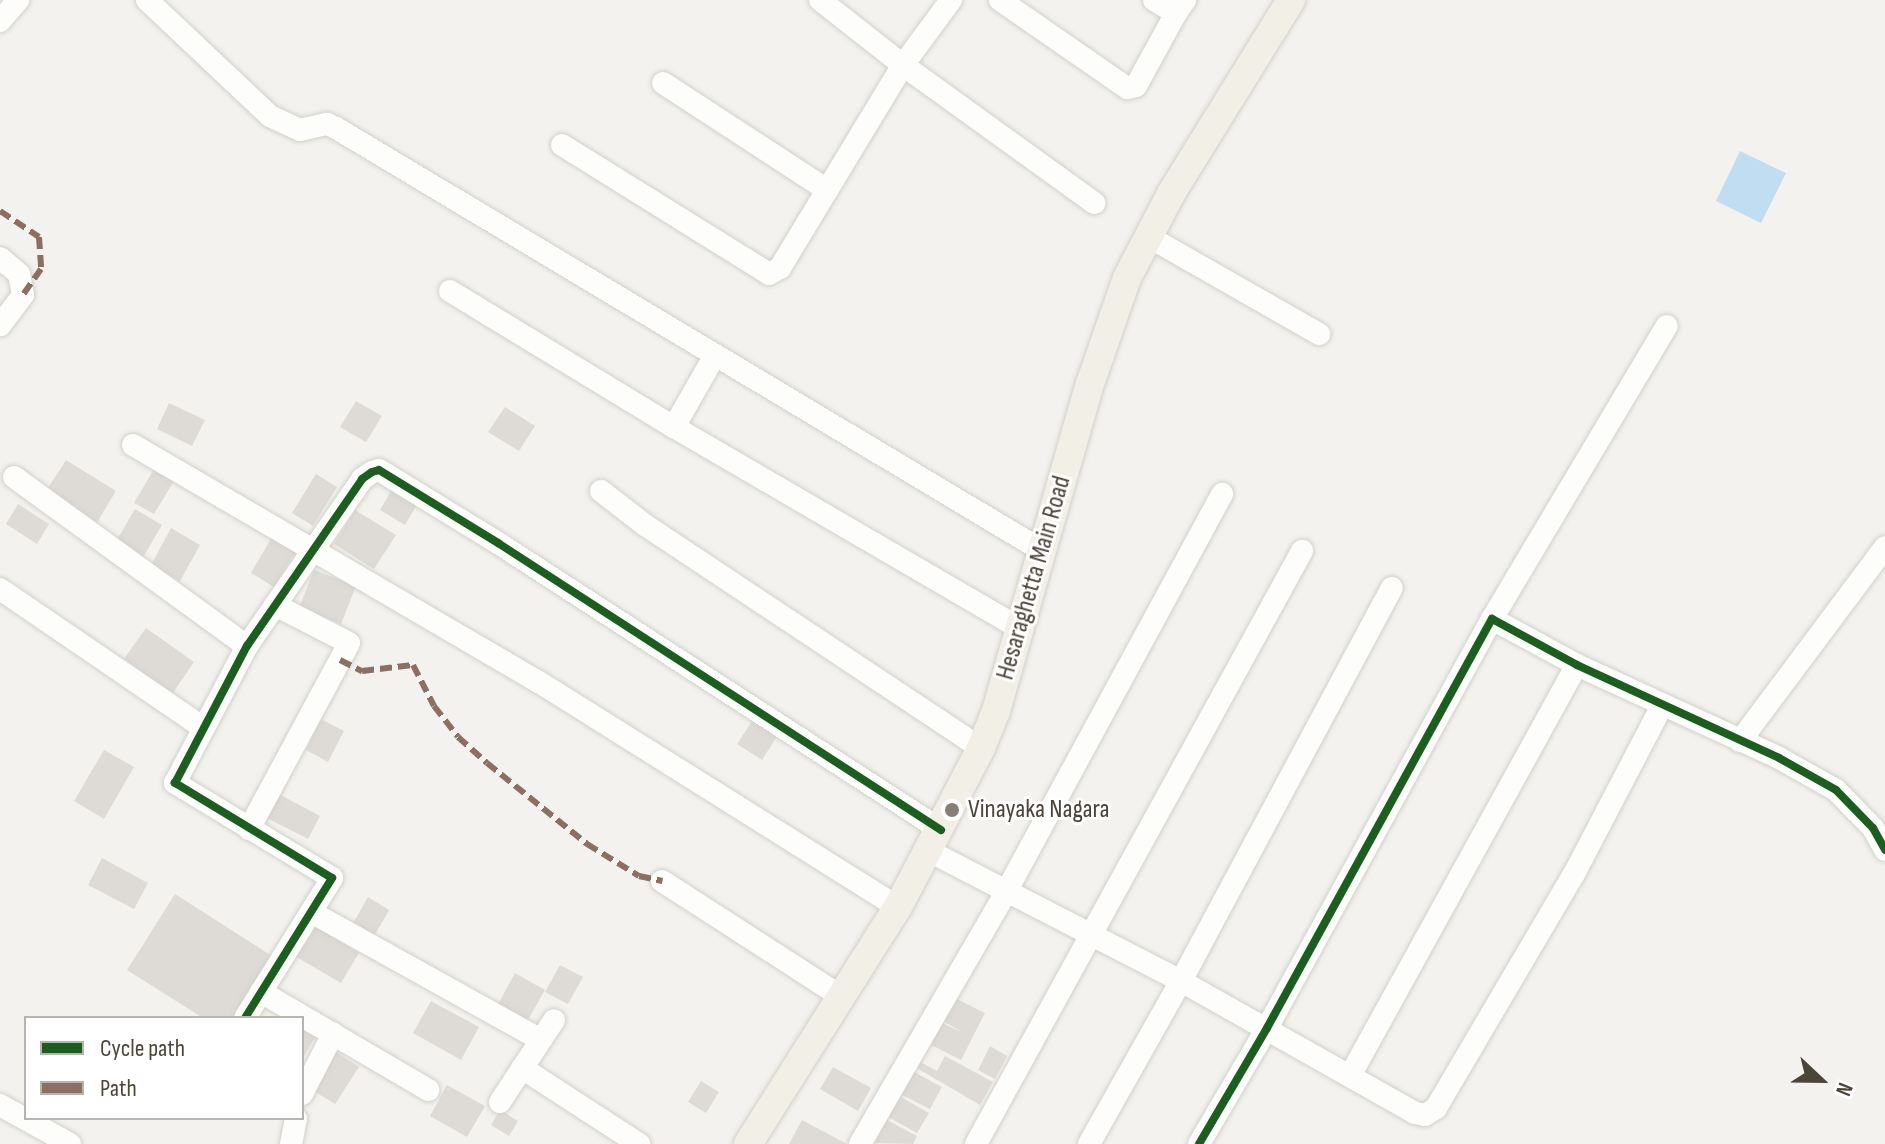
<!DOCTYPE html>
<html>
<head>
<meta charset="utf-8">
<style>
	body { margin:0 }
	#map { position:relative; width:1885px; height:1144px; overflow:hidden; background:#f4f2ee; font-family:"Sofia Sans Condensed",sans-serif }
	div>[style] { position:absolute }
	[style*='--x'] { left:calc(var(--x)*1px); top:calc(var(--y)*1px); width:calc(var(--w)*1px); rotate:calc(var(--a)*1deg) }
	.water>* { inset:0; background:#c0ddf1 }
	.building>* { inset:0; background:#dedbd6 }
	.roads { filter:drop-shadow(0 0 2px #d2d0cb) drop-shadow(0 0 2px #d2d0cb) }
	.minor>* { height:22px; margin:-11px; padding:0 11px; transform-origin:11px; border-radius:11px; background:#fdfdfc }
	.major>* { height:28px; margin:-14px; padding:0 14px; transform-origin:14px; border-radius:14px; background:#f2efe6 }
	.quiet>* { height:6px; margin-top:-3px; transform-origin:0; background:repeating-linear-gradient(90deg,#8d6e63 0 12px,transparent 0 18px) }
	.cycleway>* { height:8px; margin:-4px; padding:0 4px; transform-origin:4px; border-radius:4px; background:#1b5e20 }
	.dots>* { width:22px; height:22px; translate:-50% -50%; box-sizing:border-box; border:4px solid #fff; border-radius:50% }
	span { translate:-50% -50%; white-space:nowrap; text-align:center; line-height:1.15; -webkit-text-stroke:6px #fff; paint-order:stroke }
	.street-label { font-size:26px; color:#4b4439 }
	.poi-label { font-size:26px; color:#4b4439 }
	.left { translate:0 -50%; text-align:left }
	.legend { position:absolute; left:24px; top:1016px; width:280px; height:104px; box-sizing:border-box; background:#fff; border:2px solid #b7b4b0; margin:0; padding:10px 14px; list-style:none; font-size:24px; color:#4b4439 }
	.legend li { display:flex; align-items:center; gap:16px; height:40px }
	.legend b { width:40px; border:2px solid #b7b4b0 }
	.north { position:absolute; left:1781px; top:1040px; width:80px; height:80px; -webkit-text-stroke:6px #fff; paint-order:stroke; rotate:112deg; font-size:22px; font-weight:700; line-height:32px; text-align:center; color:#4b4439 }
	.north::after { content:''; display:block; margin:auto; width:28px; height:36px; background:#4b4439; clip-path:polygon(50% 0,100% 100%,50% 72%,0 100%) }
</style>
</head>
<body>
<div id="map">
	<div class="water">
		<i style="clip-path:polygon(1740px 151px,1786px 173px,1761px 223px,1716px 201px)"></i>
	</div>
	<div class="building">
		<i style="clip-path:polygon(356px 401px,382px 416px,366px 442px,340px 427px)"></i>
		<i style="clip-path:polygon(169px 403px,205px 420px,192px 446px,157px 429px)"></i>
		<i style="clip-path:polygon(505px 407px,535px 426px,519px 451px,488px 432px)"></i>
		<i style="clip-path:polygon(66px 460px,116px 491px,97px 522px,46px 491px)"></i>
		<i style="clip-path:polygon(157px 464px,177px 476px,154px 514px,134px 503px)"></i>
		<i style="clip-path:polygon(316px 474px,337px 487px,313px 526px,292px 513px)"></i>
		<i style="clip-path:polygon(394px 486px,419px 501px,405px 525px,380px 510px)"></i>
		<i style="clip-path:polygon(18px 504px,49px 524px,37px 544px,6px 524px)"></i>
		<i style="clip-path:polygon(135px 509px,162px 525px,142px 559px,115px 543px)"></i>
		<i style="clip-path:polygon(355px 510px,396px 535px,374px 569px,334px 544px)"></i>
		<i style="clip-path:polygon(171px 528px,200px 545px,180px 581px,151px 565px)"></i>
		<i style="clip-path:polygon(272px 537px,296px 551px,274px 587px,251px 573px)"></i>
		<i style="clip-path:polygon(314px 570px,356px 586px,341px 624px,299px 608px)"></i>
		<i style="clip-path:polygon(146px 628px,194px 662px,173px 693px,124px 659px)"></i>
		<i style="clip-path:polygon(757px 714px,781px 730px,762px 760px,737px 744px)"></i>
		<i style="clip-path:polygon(321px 719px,344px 731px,328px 762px,306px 750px)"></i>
		<i style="clip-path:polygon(104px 750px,134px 767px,104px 819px,74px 801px)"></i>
		<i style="clip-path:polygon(277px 793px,320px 816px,308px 839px,265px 817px)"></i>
		<i style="clip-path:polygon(102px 858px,148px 883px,134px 909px,88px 885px)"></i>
		<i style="clip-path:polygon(175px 894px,275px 958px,237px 1018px,203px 1018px,127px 970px)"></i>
		<i style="clip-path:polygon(368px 897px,389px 910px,372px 940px,351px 927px)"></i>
		<i style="clip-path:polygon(314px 926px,359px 953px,341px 983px,295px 956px)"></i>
		<i style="clip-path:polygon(560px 965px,583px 977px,568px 1004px,545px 992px)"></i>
		<i style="clip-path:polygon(515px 973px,545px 990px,525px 1025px,496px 1008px)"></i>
		<i style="clip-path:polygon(955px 998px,985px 1013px,961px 1060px,931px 1045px,942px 1023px,962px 1032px,943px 1021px)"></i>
		<i style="clip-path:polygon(431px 1001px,479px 1027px,461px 1060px,413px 1033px)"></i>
		<i style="clip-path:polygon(302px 1030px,315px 1037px,302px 1060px)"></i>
		<i style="clip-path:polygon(990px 1046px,1007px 1056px,995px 1079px,978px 1070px)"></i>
		<i style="clip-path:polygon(336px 1052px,359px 1067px,335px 1104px,312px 1090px)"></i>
		<i style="clip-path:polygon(945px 1056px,993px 1082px,980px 1105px,915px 1067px,918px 1061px,937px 1071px)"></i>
		<i style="clip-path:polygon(833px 1067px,871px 1088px,858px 1111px,820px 1089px)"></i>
		<i style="clip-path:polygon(912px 1071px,942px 1087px,930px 1109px,900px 1094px)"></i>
		<i style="clip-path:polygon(701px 1081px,719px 1092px,706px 1113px,688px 1102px)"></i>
		<i style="clip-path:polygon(447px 1085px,485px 1106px,467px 1137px,430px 1116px)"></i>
		<i style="clip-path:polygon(899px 1096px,929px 1113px,917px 1133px,888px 1117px)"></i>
		<i style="clip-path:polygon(500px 1110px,518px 1121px,509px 1136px,491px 1125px)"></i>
		<i style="clip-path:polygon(802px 1120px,847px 1144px,789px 1144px)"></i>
		<i style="clip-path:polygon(887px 1120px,917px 1136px,913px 1144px,875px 1143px)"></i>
	</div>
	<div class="roads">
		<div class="minor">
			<i style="--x:147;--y:0;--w:169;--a:43.3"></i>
			<i style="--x:270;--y:116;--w:33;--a:25"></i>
			<i style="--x:300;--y:130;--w:28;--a:-13"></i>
			<i style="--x:327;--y:124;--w:10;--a:24"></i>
			<i style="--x:336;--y:128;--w:822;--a:30.9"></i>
			<i style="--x:820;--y:0;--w:105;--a:38.1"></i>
			<i style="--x:903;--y:65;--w:236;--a:35.8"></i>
			<i style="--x:1000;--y:0;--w:155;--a:34.7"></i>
			<i style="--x:1127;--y:88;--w:9;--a:-13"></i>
			<i style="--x:1136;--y:86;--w:83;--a:-61.3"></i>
			<i style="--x:1154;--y:0;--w:26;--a:31"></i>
			<i style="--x:1176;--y:13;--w:16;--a:-55"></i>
			<i style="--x:0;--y:21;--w:28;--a:-49"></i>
			<i style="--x:663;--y:83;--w:196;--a:33.1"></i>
			<i style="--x:562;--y:145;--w:244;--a:31.9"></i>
			<i style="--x:769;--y:274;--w:13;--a:-29"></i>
			<i style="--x:780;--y:268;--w:237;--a:-58.8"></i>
			<i style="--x:903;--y:65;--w:81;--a:-53.6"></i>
			<i style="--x:1149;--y:237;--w:196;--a:29.7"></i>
			<i style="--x:0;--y:258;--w:25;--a:40"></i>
			<i style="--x:19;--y:274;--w:21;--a:79"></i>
			<i style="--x:23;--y:295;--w:38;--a:127"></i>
			<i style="--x:450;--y:291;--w:262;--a:31.3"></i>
			<i style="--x:674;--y:427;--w:399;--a:30.2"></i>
			<i style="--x:674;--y:427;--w:83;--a:-60.3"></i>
			<i style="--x:133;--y:445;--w:470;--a:30.3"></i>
			<i style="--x:539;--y:682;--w:424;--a:32.1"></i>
			<i style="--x:14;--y:477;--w:288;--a:36"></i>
			<i style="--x:601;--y:491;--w:56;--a:37.7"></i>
			<i style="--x:645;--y:525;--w:403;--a:33.6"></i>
			<i style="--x:0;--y:589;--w:245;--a:34.3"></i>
			<i style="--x:1492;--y:619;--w:341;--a:-59.2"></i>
			<i style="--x:1740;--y:741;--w:242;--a:-53.2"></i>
			<i style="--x:249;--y:829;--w:211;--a:-61.7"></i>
			<i style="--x:349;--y:643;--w:83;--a:-152.8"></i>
			<i style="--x:929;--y:851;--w:284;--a:27.3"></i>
			<i style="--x:1181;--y:981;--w:269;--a:29.4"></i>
			<i style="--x:1415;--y:1113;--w:10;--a:11"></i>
			<i style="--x:1425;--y:1115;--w:13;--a:-32"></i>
			<i style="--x:1436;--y:1108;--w:272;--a:-59.5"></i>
			<i style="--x:1574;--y:874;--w:190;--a:-62.4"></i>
			<i style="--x:662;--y:881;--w:214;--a:32.8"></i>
			<i style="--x:311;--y:912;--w:263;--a:29.1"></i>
			<i style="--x:261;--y:992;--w:194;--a:30.3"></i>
			<i style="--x:245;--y:1018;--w:165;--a:-58.1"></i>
			<i style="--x:332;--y:878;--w:184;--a:-148.8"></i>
			<i style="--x:175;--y:783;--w:155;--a:-62.3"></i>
			<i style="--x:247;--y:646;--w:203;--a:-55.4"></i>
			<i style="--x:362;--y:479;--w:12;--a:-35"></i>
			<i style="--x:372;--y:472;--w:7;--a:-16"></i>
			<i style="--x:379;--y:470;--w:140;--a:31.5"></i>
			<i style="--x:498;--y:543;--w:528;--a:32.94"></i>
			<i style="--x:522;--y:1068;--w:140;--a:33"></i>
			<i style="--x:1351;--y:1074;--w:467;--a:-61.1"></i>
			<i style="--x:302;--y:1094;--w:68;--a:-62.7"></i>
			<i style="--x:500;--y:1102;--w:98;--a:-56.6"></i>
			<i style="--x:0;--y:1105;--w:80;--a:29.1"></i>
			<i style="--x:291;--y:1144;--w:26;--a:-79"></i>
			<i style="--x:860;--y:1144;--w:291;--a:-59.9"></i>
			<i style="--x:1006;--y:892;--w:453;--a:-61.5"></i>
			<i style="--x:976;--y:1144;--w:677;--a:-61.2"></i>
			<i style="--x:1089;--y:1144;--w:187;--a:-60.6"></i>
			<i style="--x:1181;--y:981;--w:446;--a:-61.8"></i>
			<i style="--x:1199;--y:1144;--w:134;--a:-59.6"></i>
			<i style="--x:1267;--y:1028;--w:467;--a:-61.2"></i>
			<i style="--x:1492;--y:619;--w:97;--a:28.4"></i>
			<i style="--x:1577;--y:665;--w:222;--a:24.7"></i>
			<i style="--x:1779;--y:758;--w:65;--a:29.3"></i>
			<i style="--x:1836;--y:790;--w:53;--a:45.8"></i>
			<i style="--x:1873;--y:828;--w:25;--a:61"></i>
		</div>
		<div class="major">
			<i style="--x:748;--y:1144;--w:280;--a:-57.7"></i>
			<i style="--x:898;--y:907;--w:179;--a:-62.4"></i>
			<i style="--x:981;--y:748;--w:40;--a:-68"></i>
			<i style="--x:996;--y:711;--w:340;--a:-74"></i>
			<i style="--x:1090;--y:384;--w:112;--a:-70.8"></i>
			<i style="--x:1127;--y:278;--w:97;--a:-62.4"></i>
			<i style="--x:1172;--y:192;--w:226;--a:-58.2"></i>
		</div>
	</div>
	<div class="quiet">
		<i style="--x:0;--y:211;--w:47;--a:33.7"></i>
		<i style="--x:39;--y:237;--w:32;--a:86"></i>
		<i style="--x:41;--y:269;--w:32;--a:125"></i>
		<i style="--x:340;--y:660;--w:25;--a:27"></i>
		<i style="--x:362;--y:671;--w:51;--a:-6.7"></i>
		<i style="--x:413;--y:665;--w:46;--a:62.9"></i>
		<i style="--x:434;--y:706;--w:39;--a:52"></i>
		<i style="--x:458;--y:737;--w:39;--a:42"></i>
		<i style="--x:487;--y:763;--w:129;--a:39"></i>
		<i style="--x:587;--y:844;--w:61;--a:31.6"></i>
		<i style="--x:639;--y:876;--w:24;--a:12"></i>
	</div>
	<div class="cycleway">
		<i style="--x:245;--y:1018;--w:165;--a:-58.1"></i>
		<i style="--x:332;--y:878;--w:184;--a:-148.8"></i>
		<i style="--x:175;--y:783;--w:155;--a:-62.3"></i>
		<i style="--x:247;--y:646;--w:203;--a:-55.4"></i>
		<i style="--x:362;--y:479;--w:12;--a:-35"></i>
		<i style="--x:372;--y:472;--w:7;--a:-16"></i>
		<i style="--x:379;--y:470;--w:140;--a:31.5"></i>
		<i style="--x:498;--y:543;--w:528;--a:32.94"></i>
		<i style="--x:1199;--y:1144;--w:134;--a:-59.6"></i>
		<i style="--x:1267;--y:1028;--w:467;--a:-61.2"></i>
		<i style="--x:1492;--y:619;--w:97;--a:28.4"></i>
		<i style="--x:1577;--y:665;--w:222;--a:24.7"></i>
		<i style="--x:1779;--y:758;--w:65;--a:29.3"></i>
		<i style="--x:1836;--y:790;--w:53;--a:45.8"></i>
		<i style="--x:1873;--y:828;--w:25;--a:61"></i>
	</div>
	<div class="dots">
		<i style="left:952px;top:810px;background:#868178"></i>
	</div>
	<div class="street-label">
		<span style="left:1034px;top:578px;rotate:-74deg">Hesaraghetta Main Road</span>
	</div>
	<div class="poi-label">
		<span class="left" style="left:968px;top:810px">Vinayaka Nagara</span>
	</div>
	<ul class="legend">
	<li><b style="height:10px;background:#1b5e20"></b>Cycle path</li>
	<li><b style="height:10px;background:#8d6e63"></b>Path</li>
	</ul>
	<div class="north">N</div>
</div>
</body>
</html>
